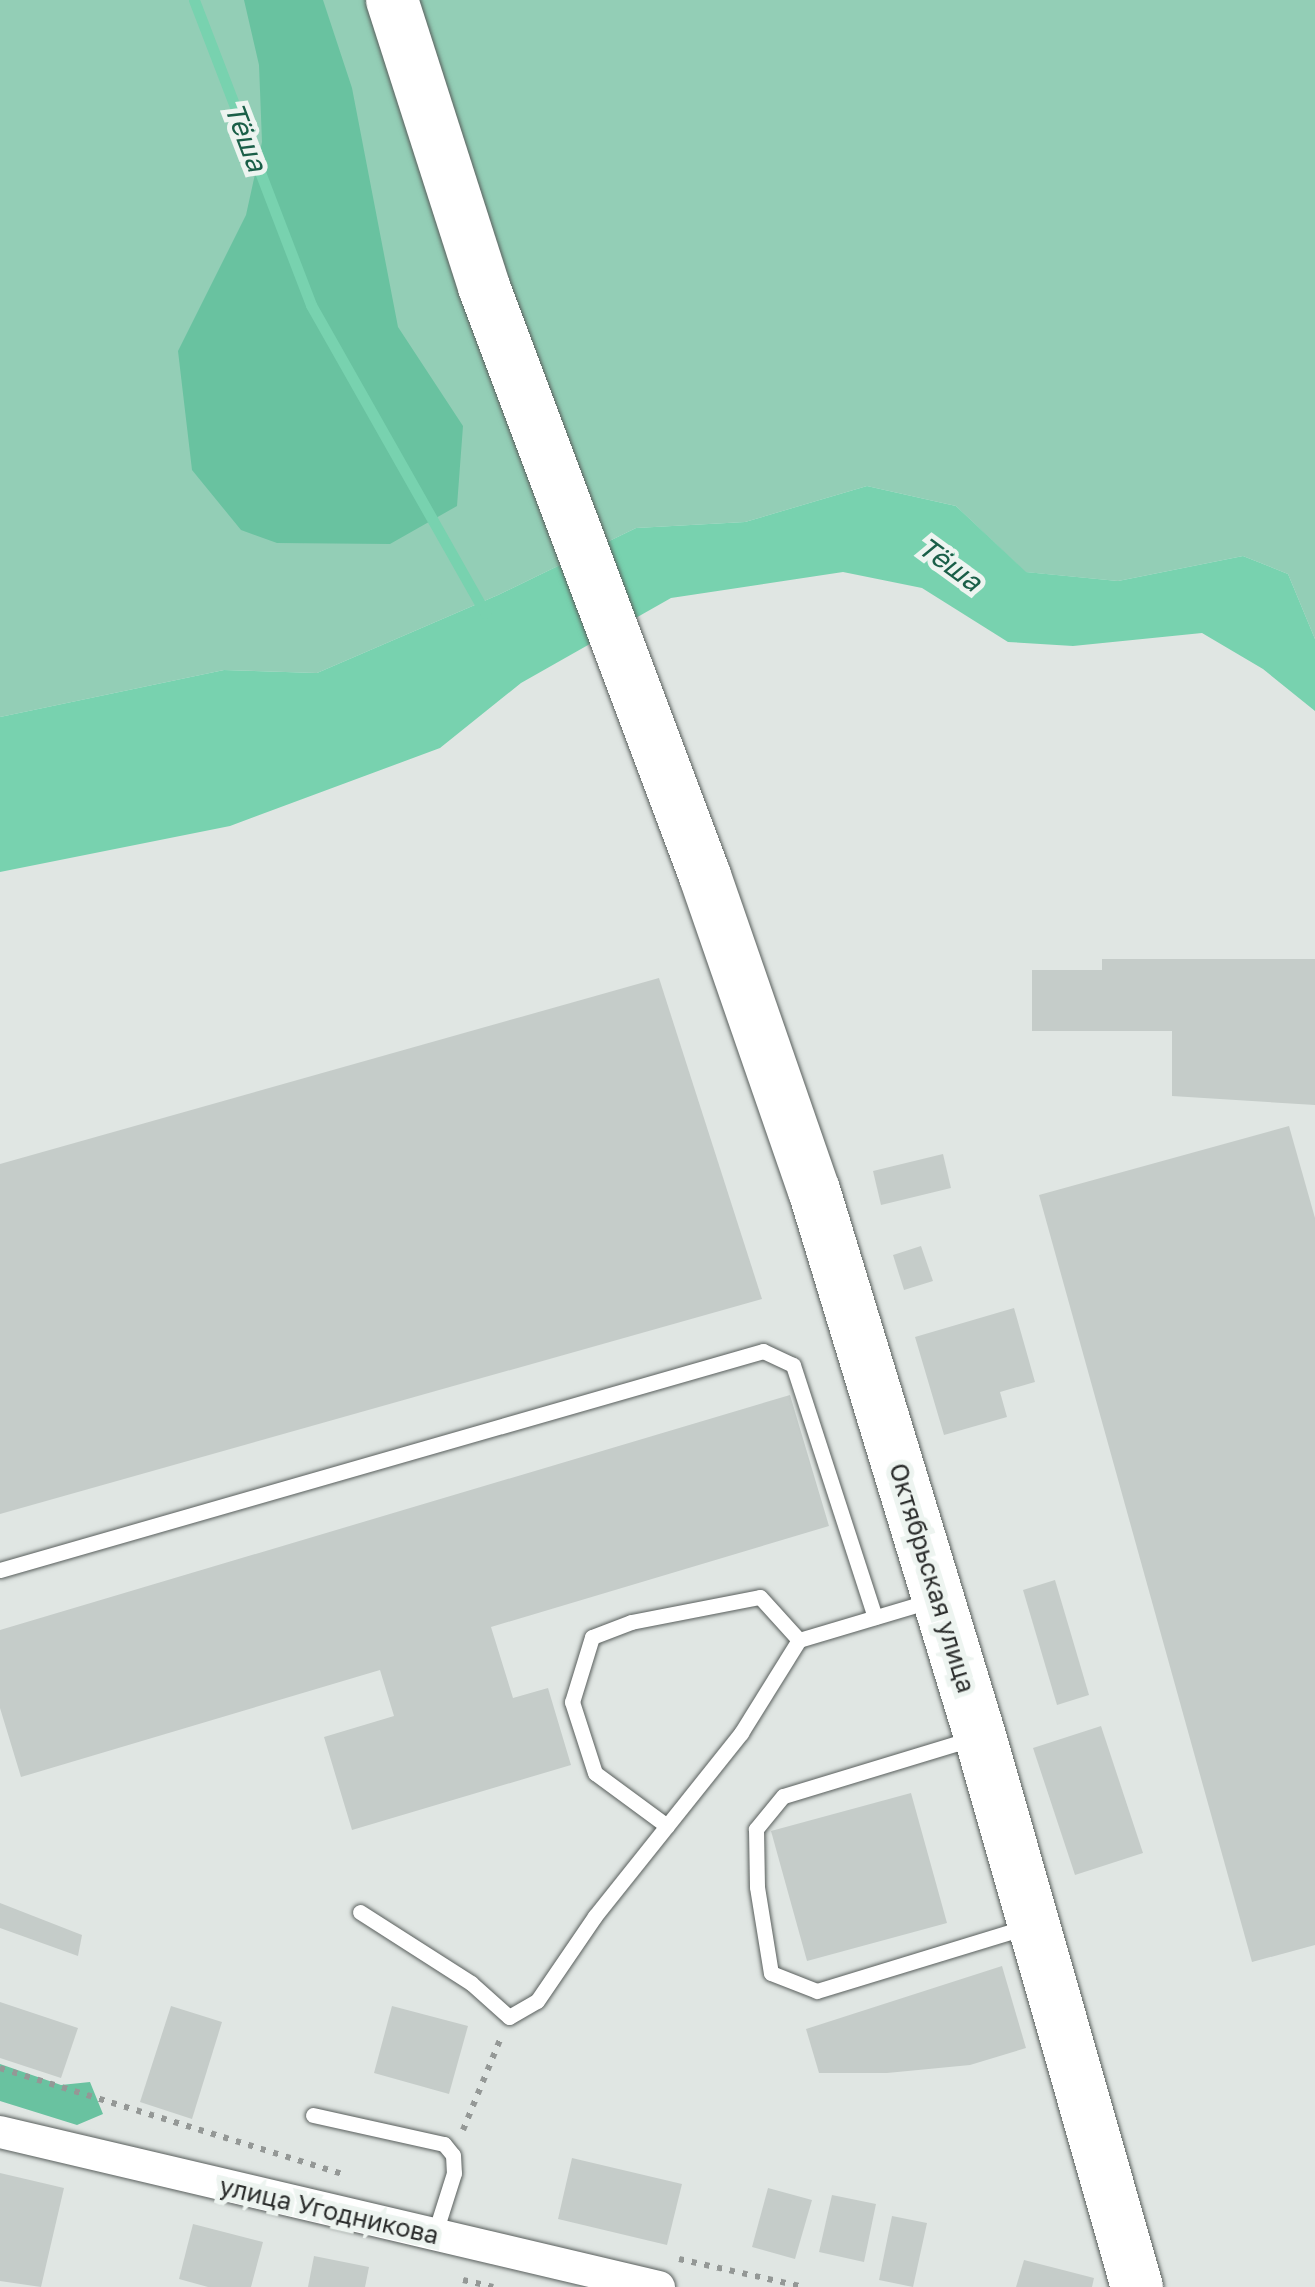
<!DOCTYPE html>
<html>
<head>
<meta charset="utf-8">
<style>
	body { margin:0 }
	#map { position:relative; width:1315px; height:2287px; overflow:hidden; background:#e0e6e3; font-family:"Golos Text",sans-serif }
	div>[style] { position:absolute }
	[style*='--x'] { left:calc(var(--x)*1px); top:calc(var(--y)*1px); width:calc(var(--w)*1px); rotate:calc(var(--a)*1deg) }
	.green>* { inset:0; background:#93ceb6 }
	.forest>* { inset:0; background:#69c2a0 }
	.water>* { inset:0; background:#78d2af }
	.stream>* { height:11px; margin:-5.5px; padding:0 5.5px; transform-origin:5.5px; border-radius:5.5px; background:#78d2af }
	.building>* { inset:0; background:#c5ccc9 }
	.path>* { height:6px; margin-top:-3px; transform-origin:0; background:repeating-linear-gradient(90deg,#949896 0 5px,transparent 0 13px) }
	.roads { filter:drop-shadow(0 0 2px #595f5d) drop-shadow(0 0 2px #595f5d) }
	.lane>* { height:15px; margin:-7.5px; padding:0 7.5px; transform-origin:7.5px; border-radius:7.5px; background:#fff }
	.street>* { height:32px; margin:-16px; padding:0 16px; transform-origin:16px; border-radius:16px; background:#fff }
	.primary>* { height:52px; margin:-26px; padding:0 26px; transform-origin:26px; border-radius:26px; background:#fff }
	span { translate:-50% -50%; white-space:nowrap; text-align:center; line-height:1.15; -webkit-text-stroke:10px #edf4f0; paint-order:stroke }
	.street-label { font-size:25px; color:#2c2e2d }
	.water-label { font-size:28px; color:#1a5f48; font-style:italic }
</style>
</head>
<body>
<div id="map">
	<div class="green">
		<i style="clip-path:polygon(0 0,1315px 0,1315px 639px,1288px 574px,1243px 556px,1118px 581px,1025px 572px,956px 506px,867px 486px,745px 522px,636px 528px,498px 595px,317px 673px,224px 670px,0 717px)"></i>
	</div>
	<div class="forest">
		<i style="clip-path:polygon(244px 0,323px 0,352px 88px,398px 327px,463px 426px,457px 506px,390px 544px,277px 543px,241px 530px,192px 470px,178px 351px,246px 215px,262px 142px,259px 65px)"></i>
		<i style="clip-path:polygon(0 2064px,61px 2085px,90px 2082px,103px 2114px,77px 2125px,0 2101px)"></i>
	</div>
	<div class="water">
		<i style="clip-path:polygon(867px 486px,956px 506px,1026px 572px,1118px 581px,1243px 556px,1288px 574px,1315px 639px,1315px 711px,1263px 669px,1202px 633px,1073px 646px,1008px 642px,922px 588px,843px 572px,671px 598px,521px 683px,440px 748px,230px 826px,0 872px,0 717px,224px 670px,317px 673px,498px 595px,636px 528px,745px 522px)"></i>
	</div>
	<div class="stream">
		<i style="--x:194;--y:0;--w:327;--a:69"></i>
		<i style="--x:311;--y:305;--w:354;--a:60.5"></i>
	</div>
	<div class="building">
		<i style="clip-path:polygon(1102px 959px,1315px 959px,1315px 1105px,1172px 1096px,1172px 1031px,1032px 1031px,1032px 970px,1102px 970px)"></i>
		<i style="clip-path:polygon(659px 978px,762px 1299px,0 1514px,0 1164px)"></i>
		<i style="clip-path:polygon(1289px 1126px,1315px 1218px,1315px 1945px,1252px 1962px,1039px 1195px)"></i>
		<i style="clip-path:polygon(943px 1154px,951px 1188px,881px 1205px,873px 1171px)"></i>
		<i style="clip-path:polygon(921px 1246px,933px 1281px,904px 1290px,893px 1255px)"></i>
		<i style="clip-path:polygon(1014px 1308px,1035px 1382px,1000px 1392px,1007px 1417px,944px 1435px,915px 1337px)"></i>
		<i style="clip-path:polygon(790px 1395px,829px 1526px,491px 1627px,513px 1698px,548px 1688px,571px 1765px,352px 1830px,324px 1737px,394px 1716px,380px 1670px,21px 1777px,0 1708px,0 1630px)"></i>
		<i style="clip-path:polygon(1055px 1580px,1089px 1695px,1057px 1705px,1023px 1590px)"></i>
		<i style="clip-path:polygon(1101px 1726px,1143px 1853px,1075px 1875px,1033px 1748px)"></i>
		<i style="clip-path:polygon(911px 1793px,947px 1923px,807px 1961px,771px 1831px)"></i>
		<i style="clip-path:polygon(0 1903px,82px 1935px,78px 1956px,0 1928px)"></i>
		<i style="clip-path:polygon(1002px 1966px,1026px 2048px,970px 2065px,887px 2073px,819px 2073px,806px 2029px)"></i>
		<i style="clip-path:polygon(0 2002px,78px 2028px,61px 2078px,0 2058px)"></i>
		<i style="clip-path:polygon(171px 2006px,222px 2022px,192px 2119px,140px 2102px)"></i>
		<i style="clip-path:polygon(392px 2006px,468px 2026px,449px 2094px,374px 2073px)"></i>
		<i style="clip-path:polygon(572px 2158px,682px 2184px,667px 2245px,558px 2219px)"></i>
		<i style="clip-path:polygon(0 2173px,64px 2188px,41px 2287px,0 2281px)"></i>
		<i style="clip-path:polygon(768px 2188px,812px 2200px,795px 2259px,752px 2247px)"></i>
		<i style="clip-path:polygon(832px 2195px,876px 2204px,864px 2262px,819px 2252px)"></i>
		<i style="clip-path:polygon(892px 2216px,927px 2223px,913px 2287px,879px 2280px)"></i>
		<i style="clip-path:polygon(193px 2224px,263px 2242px,251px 2287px,208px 2287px,179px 2279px)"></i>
		<i style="clip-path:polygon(314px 2256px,369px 2267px,365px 2287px,308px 2287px)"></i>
		<i style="clip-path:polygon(1024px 2260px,1094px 2278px,1092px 2287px,1016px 2287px)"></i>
	</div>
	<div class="path">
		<i style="--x:0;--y:2068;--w:358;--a:17.2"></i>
		<i style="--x:463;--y:2130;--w:97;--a:-67.7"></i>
		<i style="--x:679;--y:2259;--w:128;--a:12.6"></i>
		<i style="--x:463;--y:2280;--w:31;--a:13"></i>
	</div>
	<div class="roads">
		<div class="lane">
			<i style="--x:0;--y:1570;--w:794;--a:-16.01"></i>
			<i style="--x:763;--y:1351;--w:33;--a:25"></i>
			<i style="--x:793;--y:1365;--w:265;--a:72"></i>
			<i style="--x:971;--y:1739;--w:196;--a:163.1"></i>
			<i style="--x:783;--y:1796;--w:43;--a:129.3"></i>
			<i style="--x:756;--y:1829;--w:58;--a:89"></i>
			<i style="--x:757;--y:1887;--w:87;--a:80.8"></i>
			<i style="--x:771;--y:1973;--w:49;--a:21.4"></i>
			<i style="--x:817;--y:1991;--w:219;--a:-17"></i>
			<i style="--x:667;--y:1826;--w:89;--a:-143.6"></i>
			<i style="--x:595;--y:1773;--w:75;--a:-107.9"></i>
			<i style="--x:572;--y:1702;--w:68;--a:-72.9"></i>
			<i style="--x:592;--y:1637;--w:42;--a:-21"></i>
			<i style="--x:631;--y:1622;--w:131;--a:-11"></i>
			<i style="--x:760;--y:1597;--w:58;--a:47.8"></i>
			<i style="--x:360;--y:1912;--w:132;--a:32.6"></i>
			<i style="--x:471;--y:1983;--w:51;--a:41.8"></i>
			<i style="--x:509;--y:2017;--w:32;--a:-30"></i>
			<i style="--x:537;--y:2001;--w:103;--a:-55.7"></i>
			<i style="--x:595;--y:1916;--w:234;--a:-51.4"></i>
			<i style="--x:741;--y:1733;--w:110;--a:-58.1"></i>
			<i style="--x:799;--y:1640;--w:140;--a:-16.6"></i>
			<i style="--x:313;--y:2115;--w:134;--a:12.5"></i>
			<i style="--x:444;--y:2144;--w:14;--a:51"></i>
			<i style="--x:453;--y:2155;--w:18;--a:87"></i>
			<i style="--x:454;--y:2173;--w:66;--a:107.6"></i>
		</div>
		<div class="street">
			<i style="--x:0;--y:2132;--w:677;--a:13.24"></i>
		</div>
		<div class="primary">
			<i style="--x:392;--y:0;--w:301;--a:72.2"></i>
			<i style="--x:484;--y:287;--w:629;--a:69.43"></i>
			<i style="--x:705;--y:876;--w:332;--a:70.9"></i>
			<i style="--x:814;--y:1190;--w:571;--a:73.09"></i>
			<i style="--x:980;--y:1736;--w:573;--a:74.1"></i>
		</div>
	</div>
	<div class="street-label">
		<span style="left:932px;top:1578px;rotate:73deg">Октябрьская улица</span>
		<span style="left:329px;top:2211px;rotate:13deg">улица Угодникова</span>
	</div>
	<div class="water-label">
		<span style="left:246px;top:137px;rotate:69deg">Тёша</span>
		<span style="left:950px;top:564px;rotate:36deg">Тёша</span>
	</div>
</div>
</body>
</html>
